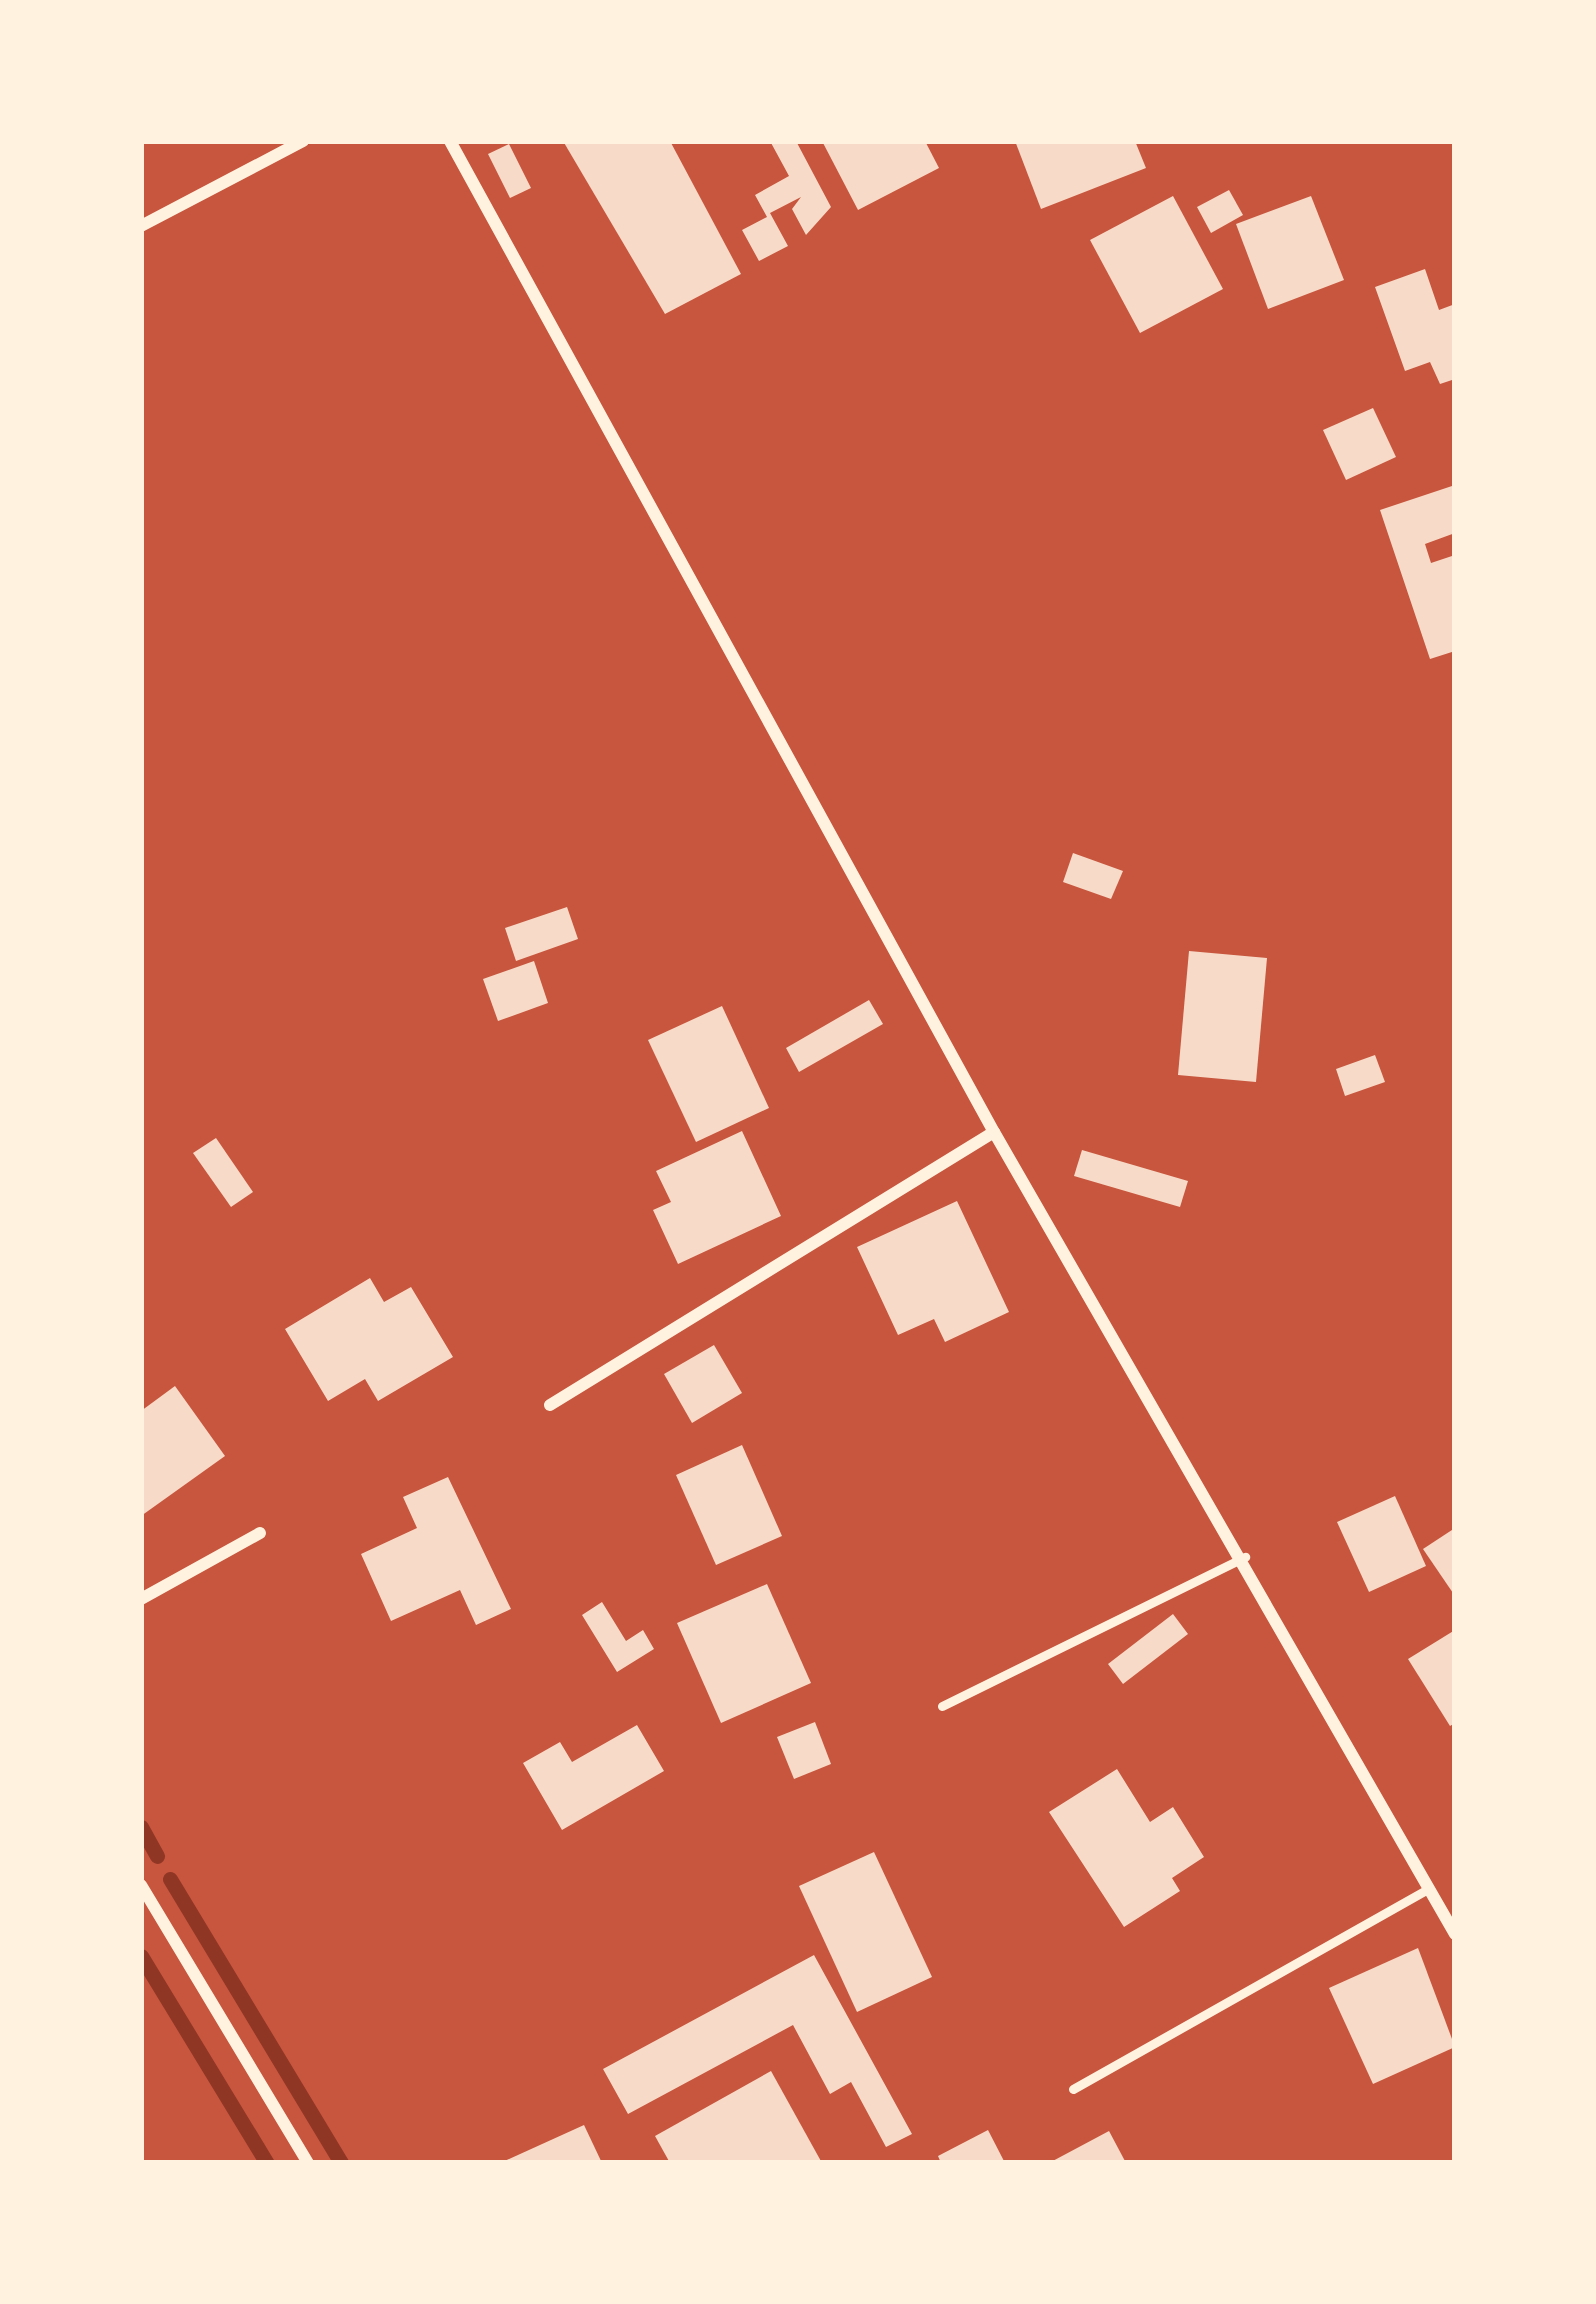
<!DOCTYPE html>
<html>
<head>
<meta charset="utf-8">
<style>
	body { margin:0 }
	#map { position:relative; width:1596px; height:2304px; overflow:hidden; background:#c8553d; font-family:Mulish,sans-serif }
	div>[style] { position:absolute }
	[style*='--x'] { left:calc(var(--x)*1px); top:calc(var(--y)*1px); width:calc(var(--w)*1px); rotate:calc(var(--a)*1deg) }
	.stream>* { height:15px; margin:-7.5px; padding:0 7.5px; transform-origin:7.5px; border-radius:7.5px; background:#8f3625 }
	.building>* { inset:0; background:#f7dbc8 }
	.service>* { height:9px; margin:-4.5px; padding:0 4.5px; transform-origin:4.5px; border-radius:4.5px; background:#fff3e0 }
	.minor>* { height:12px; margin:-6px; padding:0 6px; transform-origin:6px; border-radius:6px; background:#fff3e0 }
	span { translate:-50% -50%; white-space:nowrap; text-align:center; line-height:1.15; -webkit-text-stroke:9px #fff3e0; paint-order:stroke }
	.frame { position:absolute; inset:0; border:144px solid #fff3e0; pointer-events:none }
</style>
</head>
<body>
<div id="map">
	<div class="stream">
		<i style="--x:141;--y:1827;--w:33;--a:61"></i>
		<i style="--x:170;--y:1879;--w:332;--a:58.9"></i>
		<i style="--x:141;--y:1956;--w:242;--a:58.7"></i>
	</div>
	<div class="building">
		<i style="clip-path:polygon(563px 141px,670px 141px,741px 274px,665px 314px)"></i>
		<i style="clip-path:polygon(770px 141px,796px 141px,831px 207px,806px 235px,792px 209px,801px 197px,770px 213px,788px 246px,759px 261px,742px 230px,767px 217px,755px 195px,789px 176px)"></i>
		<i style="clip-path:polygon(822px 141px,925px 141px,939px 168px,858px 210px)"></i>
		<i style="clip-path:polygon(1015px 141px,1135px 141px,1146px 168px,1041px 209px)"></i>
		<i style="clip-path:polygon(509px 144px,531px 188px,510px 198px,488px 154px)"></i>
		<i style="clip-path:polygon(1229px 190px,1243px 215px,1211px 233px,1197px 207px)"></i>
		<i style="clip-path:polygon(1173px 196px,1223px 289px,1140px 333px,1090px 240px)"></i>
		<i style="clip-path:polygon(1311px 196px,1344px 280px,1268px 309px,1236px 224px)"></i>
		<i style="clip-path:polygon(1425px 269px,1439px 310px,1455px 304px,1455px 379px,1440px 384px,1430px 362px,1405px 371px,1375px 287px)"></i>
		<i style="clip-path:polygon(1373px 408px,1396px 457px,1346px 480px,1323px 430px)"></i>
		<i style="clip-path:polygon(1455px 485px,1455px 533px,1425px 544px,1431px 563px,1455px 555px,1455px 651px,1430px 659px,1380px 510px)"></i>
		<i style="clip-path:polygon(1073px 853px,1123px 871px,1111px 899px,1063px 882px)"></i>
		<i style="clip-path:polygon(567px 907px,578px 939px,516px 961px,505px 928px)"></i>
		<i style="clip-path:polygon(1189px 951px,1267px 958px,1256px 1082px,1178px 1075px)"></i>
		<i style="clip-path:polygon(534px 961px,548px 1003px,498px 1021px,483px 979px)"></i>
		<i style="clip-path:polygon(869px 1000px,883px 1024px,799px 1072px,786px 1048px)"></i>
		<i style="clip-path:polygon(722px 1006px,769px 1108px,696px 1142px,648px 1040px)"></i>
		<i style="clip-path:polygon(1375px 1055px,1385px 1082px,1345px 1096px,1336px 1069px)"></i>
		<i style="clip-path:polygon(742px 1131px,781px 1216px,678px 1264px,653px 1210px,671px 1202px,656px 1171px)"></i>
		<i style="clip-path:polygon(216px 1138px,253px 1192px,231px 1207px,193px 1153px)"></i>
		<i style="clip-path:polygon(1082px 1150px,1188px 1181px,1180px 1207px,1074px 1176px)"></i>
		<i style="clip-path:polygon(957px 1201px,1009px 1312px,945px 1342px,934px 1319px,898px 1335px,857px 1247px)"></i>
		<i style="clip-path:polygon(370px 1278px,384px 1302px,411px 1287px,453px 1357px,378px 1401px,365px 1379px,328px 1401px,285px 1329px)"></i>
		<i style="clip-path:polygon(714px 1345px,742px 1393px,692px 1423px,664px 1374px)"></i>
		<i style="clip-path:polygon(175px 1386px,225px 1456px,141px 1516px,141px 1411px)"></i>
		<i style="clip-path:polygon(742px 1445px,782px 1536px,716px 1565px,676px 1475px)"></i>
		<i style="clip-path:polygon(448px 1477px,511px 1609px,476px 1625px,460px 1590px,391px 1621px,361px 1554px,417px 1528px,403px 1497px)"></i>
		<i style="clip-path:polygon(1395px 1496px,1426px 1566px,1369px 1592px,1337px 1522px)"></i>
		<i style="clip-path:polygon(1455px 1528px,1455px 1596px,1423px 1549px)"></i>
		<i style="clip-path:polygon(767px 1584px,811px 1683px,721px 1723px,677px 1623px)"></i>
		<i style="clip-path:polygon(602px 1602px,626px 1641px,643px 1630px,654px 1649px,617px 1672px,582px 1615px)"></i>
		<i style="clip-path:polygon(1173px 1614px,1188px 1634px,1123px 1684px,1108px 1664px)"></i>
		<i style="clip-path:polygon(1455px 1630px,1455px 1723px,1450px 1726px,1408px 1659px)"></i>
		<i style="clip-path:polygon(815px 1722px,831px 1764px,794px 1779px,777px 1737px)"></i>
		<i style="clip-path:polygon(637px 1725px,664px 1771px,562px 1830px,523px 1763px,560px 1742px,572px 1762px)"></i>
		<i style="clip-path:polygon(1117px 1769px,1150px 1822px,1173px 1807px,1204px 1857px,1172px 1878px,1180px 1891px,1124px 1927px,1049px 1812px)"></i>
		<i style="clip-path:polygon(874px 1852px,932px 1977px,857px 2012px,799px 1886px)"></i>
		<i style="clip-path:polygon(1418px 1948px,1455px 2047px,1373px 2084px,1329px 1988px)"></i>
		<i style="clip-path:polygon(814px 1955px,912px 2134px,886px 2147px,851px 2082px,830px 2094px,793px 2025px,628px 2114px,603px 2069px)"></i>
		<i style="clip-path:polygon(771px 2071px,822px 2163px,670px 2163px,655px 2136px)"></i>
		<i style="clip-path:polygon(584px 2125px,602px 2163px,500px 2163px)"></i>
		<i style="clip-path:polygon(988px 2130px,1005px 2163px,941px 2163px,938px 2156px)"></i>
		<i style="clip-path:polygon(1109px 2131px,1126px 2163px,1049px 2163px)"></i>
	</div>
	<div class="service">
		<i style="--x:942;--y:1706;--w:338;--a:-26.2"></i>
		<i style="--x:1073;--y:2089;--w:404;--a:-29.4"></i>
	</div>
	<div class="minor">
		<i style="--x:450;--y:141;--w:1130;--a:61.24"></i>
		<i style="--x:994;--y:1132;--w:925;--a:60.11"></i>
		<i style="--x:141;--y:226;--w:183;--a:-27.7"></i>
		<i style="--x:550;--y:1405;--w:521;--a:-31.59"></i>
		<i style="--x:141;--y:1599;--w:136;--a:-29"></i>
		<i style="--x:141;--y:1885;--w:324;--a:59"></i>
	</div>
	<div class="frame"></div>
</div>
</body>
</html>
